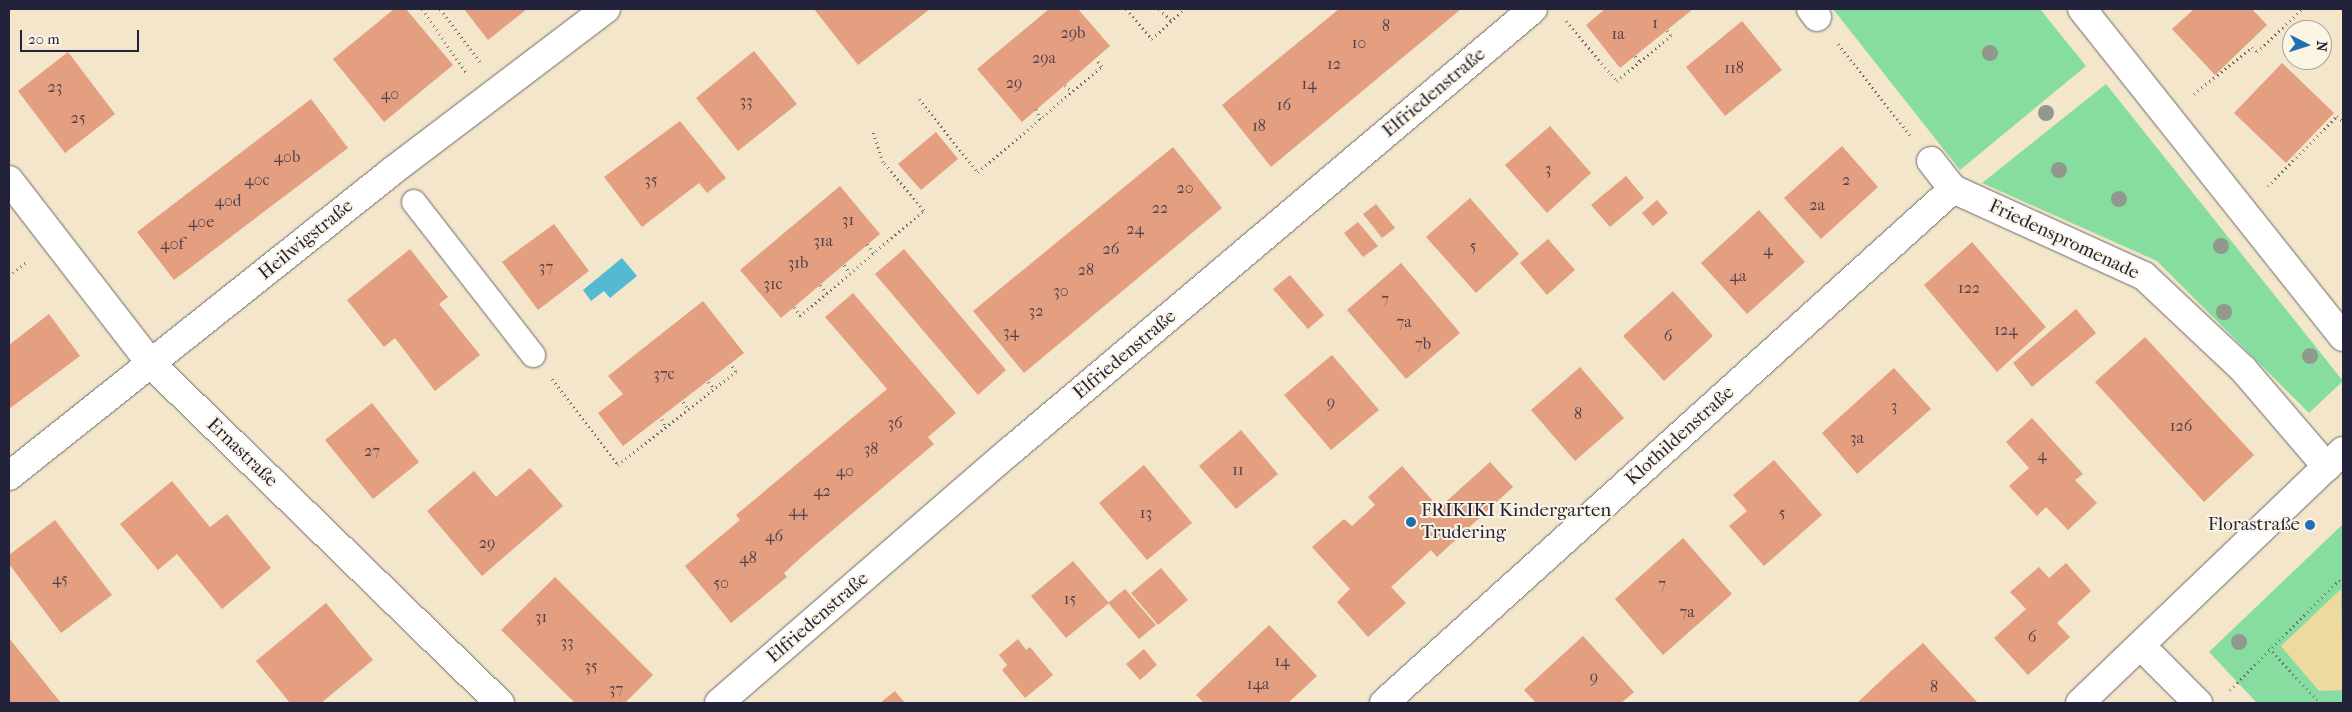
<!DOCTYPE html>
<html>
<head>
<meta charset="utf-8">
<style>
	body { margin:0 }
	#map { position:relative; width:2352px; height:712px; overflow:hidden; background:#f3e6ca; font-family:"IM FELL French Canon",serif }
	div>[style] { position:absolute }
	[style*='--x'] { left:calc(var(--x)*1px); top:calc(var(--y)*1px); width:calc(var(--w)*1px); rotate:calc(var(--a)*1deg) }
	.green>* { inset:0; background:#87dda0 }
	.sand>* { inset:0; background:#eeda9e }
	.water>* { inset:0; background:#54bad2 }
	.building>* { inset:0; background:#e39f80 }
	.path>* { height:3px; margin-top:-1.5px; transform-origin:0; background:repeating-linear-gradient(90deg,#6b676d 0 1px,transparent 0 5px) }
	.roads { filter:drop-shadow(0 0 1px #6b676d) drop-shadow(0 0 1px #6b676d) }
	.service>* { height:24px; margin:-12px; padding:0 12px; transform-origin:12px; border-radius:12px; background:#fff }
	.minor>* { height:28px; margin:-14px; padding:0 14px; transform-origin:14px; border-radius:14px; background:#fff }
	.tertiary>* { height:28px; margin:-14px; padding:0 14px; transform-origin:14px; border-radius:14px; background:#fff }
	.trees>* { width:16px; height:16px; margin:-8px; border-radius:50%; background:#91998c }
	.dots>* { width:14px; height:14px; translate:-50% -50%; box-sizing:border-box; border:2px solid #fcf5e5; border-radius:50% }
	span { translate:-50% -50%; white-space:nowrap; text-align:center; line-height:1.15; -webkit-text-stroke:4px #fcf5e5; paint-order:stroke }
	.number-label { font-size:16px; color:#52414c }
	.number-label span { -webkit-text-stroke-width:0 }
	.street-label { font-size:19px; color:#22223b }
	.poi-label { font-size:19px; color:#22223b }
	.left { translate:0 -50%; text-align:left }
	.right { translate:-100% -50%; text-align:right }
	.frame { position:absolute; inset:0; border:10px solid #22223b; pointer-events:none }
	.north { position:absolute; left:2282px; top:20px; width:50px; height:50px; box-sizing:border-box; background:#fcf5e5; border:1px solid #a5a1a1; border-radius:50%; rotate:95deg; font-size:14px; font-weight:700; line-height:20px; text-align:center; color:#22223b }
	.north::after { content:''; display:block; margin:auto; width:18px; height:22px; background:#1f6fb2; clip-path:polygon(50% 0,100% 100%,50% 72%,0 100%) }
	.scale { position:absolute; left:20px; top:30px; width:119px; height:22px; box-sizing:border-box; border:2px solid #22223b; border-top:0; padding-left:6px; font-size:15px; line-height:18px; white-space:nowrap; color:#22223b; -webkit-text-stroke:4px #fcf5e5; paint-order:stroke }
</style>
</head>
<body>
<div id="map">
	<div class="green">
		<i style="clip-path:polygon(1833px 9px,2040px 9px,2086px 66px,1960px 170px)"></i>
		<i style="clip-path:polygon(2106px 84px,2343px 381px,2309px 413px,2157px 261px,1982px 183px)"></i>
		<i style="clip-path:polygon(2343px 524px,2343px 703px,2257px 703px,2209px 652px)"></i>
	</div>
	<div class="sand">
		<i style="clip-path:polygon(2341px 589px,2343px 690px,2319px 691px,2281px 646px)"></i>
	</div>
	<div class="water">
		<i style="clip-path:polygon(622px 258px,637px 276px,610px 298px,604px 291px,591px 301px,583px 290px)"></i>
	</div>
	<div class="building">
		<i style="clip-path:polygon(394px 9px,406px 9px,453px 65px,384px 122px,333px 59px)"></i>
		<i style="clip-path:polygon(464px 9px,527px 9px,488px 40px)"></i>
		<i style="clip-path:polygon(814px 9px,930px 9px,858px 65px)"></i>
		<i style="clip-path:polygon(1049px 9px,1078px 9px,1110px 46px,1022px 122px,977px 69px)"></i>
		<i style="clip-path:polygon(1339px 9px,1461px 9px,1271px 167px,1222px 105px)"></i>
		<i style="clip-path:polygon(1605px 9px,1693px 9px,1620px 68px,1586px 25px)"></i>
		<i style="clip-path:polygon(2194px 9px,2252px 9px,2267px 25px,2215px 75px,2172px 29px)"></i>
		<i style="clip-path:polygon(1742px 21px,1782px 70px,1725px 116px,1686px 67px)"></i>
		<i style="clip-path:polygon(754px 51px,797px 104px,738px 151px,696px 98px)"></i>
		<i style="clip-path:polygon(68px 52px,115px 114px,65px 153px,18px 91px)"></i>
		<i style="clip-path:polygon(2282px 63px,2334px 113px,2286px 163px,2234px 113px)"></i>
		<i style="clip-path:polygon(311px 99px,348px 148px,174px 280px,137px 232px)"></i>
		<i style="clip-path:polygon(680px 121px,726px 178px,707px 193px,699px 183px,642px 227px,604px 177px)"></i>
		<i style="clip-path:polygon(1550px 126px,1591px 173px,1547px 213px,1505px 165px)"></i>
		<i style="clip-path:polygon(936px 132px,958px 159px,921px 190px,898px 164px)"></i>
		<i style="clip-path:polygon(1842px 146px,1878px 187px,1821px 239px,1784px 198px)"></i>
		<i style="clip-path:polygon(1173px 147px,1222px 208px,1024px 373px,973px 311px)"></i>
		<i style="clip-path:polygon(1626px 176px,1644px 198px,1610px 227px,1591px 205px)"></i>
		<i style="clip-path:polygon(840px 186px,880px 234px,781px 318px,740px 270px)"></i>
		<i style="clip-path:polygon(1470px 198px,1519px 254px,1476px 293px,1426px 237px)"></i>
		<i style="clip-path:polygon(1657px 200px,1668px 213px,1653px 226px,1642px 213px)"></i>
		<i style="clip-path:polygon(1376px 204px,1395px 228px,1382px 238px,1363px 214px)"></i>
		<i style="clip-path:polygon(1759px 210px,1805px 262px,1747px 314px,1701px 263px)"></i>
		<i style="clip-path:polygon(1358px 222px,1378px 246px,1363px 257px,1344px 233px)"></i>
		<i style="clip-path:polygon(554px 224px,589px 271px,538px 310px,502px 262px)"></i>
		<i style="clip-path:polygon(1548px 239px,1575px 270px,1547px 295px,1520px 263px)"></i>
		<i style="clip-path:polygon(1972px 242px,2046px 327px,1997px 372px,1924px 285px)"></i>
		<i style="clip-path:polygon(410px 249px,448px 297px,439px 304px,480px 355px,435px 391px,395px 338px,384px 347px,347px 300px)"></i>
		<i style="clip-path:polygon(904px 249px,1006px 370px,978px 395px,875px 274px)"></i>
		<i style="clip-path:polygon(1401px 263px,1460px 333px,1406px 379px,1347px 310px)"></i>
		<i style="clip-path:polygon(1290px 275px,1324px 315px,1308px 329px,1273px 289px)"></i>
		<i style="clip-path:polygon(1673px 291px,1713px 336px,1664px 381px,1623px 336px)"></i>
		<i style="clip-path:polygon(853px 293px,956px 413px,928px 437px,934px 444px,808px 551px,784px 573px,787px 577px,731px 623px,685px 566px,740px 520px,736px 515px,887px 389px,825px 317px)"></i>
		<i style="clip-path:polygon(703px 301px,744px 353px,623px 446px,598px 413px,623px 394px,608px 376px)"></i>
		<i style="clip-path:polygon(2076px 309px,2096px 333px,2032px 387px,2013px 363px)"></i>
		<i style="clip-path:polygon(49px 314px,80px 356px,9px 409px,9px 345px)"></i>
		<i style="clip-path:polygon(2145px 337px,2254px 455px,2204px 502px,2095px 382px)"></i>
		<i style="clip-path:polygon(1332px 355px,1379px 410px,1331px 450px,1284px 395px)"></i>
		<i style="clip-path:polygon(1580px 367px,1624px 418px,1575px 461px,1531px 410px)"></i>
		<i style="clip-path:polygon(1894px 368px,1931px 409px,1857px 474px,1822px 433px)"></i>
		<i style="clip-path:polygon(372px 403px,419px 462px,373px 499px,325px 440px)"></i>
		<i style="clip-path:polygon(2032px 418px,2083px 474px,2075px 480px,2097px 503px,2068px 530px,2046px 507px,2037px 516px,2009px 486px,2029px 468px,2006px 442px)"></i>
		<i style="clip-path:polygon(1241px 430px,1278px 474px,1236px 509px,1199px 466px)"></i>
		<i style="clip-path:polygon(1774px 460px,1822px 515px,1764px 566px,1729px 526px,1747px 511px,1733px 495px)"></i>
		<i style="clip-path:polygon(1490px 462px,1513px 487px,1437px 557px,1431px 550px,1391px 587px,1406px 603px,1368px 637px,1337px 602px,1350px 589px,1312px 547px,1344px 519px,1352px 526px,1375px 505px,1368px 497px,1402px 466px,1439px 508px)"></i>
		<i style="clip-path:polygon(1144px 465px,1192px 523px,1147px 560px,1099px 503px)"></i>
		<i style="clip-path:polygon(530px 468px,563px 506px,482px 576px,427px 511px,474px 471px,496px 497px)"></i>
		<i style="clip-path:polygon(172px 481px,210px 527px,227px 514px,271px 568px,222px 609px,177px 554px,158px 570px,120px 524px)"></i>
		<i style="clip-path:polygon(55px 520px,112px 595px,61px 633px,9px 564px,9px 555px)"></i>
		<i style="clip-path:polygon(1683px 538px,1732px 594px,1663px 655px,1615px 599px)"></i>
		<i style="clip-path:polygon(1073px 561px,1109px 603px,1066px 638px,1031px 596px)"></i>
		<i style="clip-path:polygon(2066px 563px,2091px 591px,2057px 623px,2070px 637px,2028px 675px,1994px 638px,2026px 609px,2010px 592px,2039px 567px,2049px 578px)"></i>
		<i style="clip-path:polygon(1161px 568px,1188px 600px,1158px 625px,1131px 593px)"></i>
		<i style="clip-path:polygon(555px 577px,653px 675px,625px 703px,575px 703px,501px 630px)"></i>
		<i style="clip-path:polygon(1125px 589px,1156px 625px,1139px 639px,1108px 603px)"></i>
		<i style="clip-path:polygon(326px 603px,373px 660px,321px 703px,290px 703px,256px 661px)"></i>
		<i style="clip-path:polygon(1269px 625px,1317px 676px,1288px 703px,1204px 703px,1196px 695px)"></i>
		<i style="clip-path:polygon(1583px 636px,1634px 692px,1621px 703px,1536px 703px,1524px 690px)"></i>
		<i style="clip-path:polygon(9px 638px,61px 703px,9px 703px)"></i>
		<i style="clip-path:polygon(1018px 639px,1026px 650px,1030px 647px,1053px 675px,1025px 698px,1002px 670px,1007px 665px,999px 655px)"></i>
		<i style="clip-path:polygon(1923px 643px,1978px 703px,1857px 703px,1891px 671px)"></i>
		<i style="clip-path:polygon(1144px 649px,1157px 665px,1140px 680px,1126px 664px)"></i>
		<i style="clip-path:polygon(895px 691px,905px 703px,880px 703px)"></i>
	</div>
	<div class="path">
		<i style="--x:422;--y:9;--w:77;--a:55.1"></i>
		<i style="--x:440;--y:9;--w:66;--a:53"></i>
		<i style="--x:1126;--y:9;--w:40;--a:49"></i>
		<i style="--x:1152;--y:39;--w:44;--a:-43.2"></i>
		<i style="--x:1159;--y:9;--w:16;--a:43"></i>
		<i style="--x:1566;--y:21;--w:79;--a:49.6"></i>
		<i style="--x:1617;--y:81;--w:71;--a:-40.4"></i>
		<i style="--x:1671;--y:35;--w:6;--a:-129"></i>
		<i style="--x:1838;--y:44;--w:116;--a:51.6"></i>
		<i style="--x:1635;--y:56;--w:8;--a:50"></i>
		<i style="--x:1065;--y:85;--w:9;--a:41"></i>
		<i style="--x:2194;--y:94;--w:75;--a:-39"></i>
		<i style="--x:2252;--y:47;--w:7;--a:45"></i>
		<i style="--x:2257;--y:52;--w:62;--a:-43.7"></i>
		<i style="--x:919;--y:99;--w:94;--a:51.1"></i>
		<i style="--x:978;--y:172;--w:163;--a:-40.5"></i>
		<i style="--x:1102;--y:66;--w:9;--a:-131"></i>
		<i style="--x:1036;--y:109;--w:11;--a:68"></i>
		<i style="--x:2268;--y:186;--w:98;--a:-45.4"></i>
		<i style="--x:2337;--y:116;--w:8;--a:40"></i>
		<i style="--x:867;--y:244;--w:11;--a:56"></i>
		<i style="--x:844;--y:265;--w:10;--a:53"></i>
		<i style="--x:9;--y:276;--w:24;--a:-38"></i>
		<i style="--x:820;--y:285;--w:11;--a:52"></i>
		<i style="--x:794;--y:307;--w:11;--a:56"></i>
		<i style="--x:800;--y:316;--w:163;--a:-40.5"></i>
		<i style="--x:924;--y:210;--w:63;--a:-130.5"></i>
		<i style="--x:883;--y:162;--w:32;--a:-108"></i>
		<i style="--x:552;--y:379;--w:108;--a:52.5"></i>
		<i style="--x:618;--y:465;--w:151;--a:-38.5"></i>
		<i style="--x:736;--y:371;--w:9;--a:-126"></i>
		<i style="--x:708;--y:382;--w:9;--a:49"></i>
		<i style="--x:683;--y:402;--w:9;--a:54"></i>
		<i style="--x:662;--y:419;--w:9;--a:69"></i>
		<i style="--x:2269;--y:648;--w:75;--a:47.2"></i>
		<i style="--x:2230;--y:690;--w:155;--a:-45.3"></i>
		<i style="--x:2339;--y:580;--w:4;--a:27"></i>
	</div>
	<div class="roads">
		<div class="service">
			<i style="--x:414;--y:202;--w:194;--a:52.1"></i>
		</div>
		<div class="minor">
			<i style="--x:1811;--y:9;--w:10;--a:53"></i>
			<i style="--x:1931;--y:161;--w:36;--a:52"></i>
			<i style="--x:1953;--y:189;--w:210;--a:24.5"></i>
			<i style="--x:2144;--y:276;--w:136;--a:43.2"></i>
			<i style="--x:2243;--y:369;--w:129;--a:49.4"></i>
			<i style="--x:9;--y:180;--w:232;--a:52.3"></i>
			<i style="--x:151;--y:364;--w:487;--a:44.2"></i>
			<i style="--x:9;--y:476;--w:488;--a:-38.5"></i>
			<i style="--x:391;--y:172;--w:270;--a:-37.2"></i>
			<i style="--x:2141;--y:646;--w:81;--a:45"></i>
			<i style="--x:719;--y:703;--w:384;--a:-40.9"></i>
			<i style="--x:1009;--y:452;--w:686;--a:-40.21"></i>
			<i style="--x:1384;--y:703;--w:767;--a:-42.09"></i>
		</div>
		<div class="tertiary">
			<i style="--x:2082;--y:9;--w:419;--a:51.5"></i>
			<i style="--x:2080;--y:703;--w:364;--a:-43.8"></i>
		</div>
	</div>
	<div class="trees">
		<i style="left:1990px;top:53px"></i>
		<i style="left:2046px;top:113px"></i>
		<i style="left:2059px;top:170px"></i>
		<i style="left:2119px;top:199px"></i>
		<i style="left:2221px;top:246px"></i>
		<i style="left:2224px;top:312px"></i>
		<i style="left:2310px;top:356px"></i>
		<i style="left:2239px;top:642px"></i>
	</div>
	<div class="dots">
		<i style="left:1411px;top:522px;background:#1f6fb2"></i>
		<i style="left:2310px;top:525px;background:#1f6fb2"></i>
	</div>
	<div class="number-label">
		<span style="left:1655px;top:23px">1</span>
		<span style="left:1386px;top:26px">8</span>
		<span style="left:1073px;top:33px">29b</span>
		<span style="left:1618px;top:34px">1a</span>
		<span style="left:1359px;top:43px">10</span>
		<span style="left:1044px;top:58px">29a</span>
		<span style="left:1334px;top:64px">12</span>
		<span style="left:1734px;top:68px">118</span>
		<span style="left:1014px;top:83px">29</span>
		<span style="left:1309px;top:84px">14</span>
		<span style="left:55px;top:87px">23</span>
		<span style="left:390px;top:94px">40</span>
		<span style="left:746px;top:101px">33</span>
		<span style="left:1284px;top:105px">16</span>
		<span style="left:78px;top:118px">25</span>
		<span style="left:1259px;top:126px">18</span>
		<span style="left:287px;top:157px">40b</span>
		<span style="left:1548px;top:169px">3</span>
		<span style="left:257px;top:180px">40c</span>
		<span style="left:651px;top:180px">35</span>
		<span style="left:1846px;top:180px">2</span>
		<span style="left:1185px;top:188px">20</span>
		<span style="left:228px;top:201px">40d</span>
		<span style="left:1817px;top:205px">2a</span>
		<span style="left:1160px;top:208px">22</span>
		<span style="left:848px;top:220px">31</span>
		<span style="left:201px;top:222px">40e</span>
		<span style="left:1135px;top:229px">24</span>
		<span style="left:823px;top:241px">31a</span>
		<span style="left:172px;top:244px">40f</span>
		<span style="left:1473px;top:246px">5</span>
		<span style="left:1111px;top:249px">26</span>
		<span style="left:1768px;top:250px">4</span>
		<span style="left:798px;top:263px">31b</span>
		<span style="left:546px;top:267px">37</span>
		<span style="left:1086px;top:270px">28</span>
		<span style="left:1738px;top:276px">4a</span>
		<span style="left:773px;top:284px">31c</span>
		<span style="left:1969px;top:288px">122</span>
		<span style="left:1061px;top:291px">30</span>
		<span style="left:1385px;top:299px">7</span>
		<span style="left:1036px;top:311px">32</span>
		<span style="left:1404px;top:322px">7a</span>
		<span style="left:2006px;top:330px">124</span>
		<span style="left:1011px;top:332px">34</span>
		<span style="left:1668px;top:336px">6</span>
		<span style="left:1423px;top:344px">7b</span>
		<span style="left:664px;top:374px">37c</span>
		<span style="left:1331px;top:402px">9</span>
		<span style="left:1894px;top:406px">3</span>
		<span style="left:1578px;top:414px">8</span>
		<span style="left:895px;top:423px">36</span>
		<span style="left:2181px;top:426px">126</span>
		<span style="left:1857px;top:438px">3a</span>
		<span style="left:871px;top:449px">38</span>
		<span style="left:372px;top:451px">27</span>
		<span style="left:2042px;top:455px">4</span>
		<span style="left:1238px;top:470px">11</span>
		<span style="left:845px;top:471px">40</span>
		<span style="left:822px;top:491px">42</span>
		<span style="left:798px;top:511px">44</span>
		<span style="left:1146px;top:513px">13</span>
		<span style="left:1782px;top:513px">5</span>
		<span style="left:774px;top:536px">46</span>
		<span style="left:487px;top:543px">29</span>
		<span style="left:748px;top:558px">48</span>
		<span style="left:60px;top:579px">45</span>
		<span style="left:721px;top:583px">50</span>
		<span style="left:1662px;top:584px">7</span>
		<span style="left:1070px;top:599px">15</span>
		<span style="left:1687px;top:612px">7a</span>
		<span style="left:541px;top:617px">31</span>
		<span style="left:2032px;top:637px">6</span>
		<span style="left:567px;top:642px">33</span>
		<span style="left:1282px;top:661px">14</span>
		<span style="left:591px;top:666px">35</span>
		<span style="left:1594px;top:677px">9</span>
		<span style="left:1258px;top:684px">14a</span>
		<span style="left:1934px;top:687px">8</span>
		<span style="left:616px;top:689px">37</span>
	</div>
	<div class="street-label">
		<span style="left:1434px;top:93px;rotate:-40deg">Elfriedenstraße</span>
		<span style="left:306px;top:240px;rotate:-39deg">Heilwigstraße</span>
		<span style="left:2064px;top:240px;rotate:25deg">Friedenspromenade</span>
		<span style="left:1125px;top:355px;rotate:-40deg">Elfriedenstraße</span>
		<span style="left:1680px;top:436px;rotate:-42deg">Klothildenstraße</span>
		<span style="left:242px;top:453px;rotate:44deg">Ernastraße</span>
		<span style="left:818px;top:618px;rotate:-41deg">Elfriedenstraße</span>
	</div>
	<div class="poi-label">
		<span class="left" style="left:1421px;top:522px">FRIKIKI Kindergarten<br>Trudering</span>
		<span class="right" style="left:2300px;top:525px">Florastraße</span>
	</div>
	<div class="frame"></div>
	<div class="north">N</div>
	<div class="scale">20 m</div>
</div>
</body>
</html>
